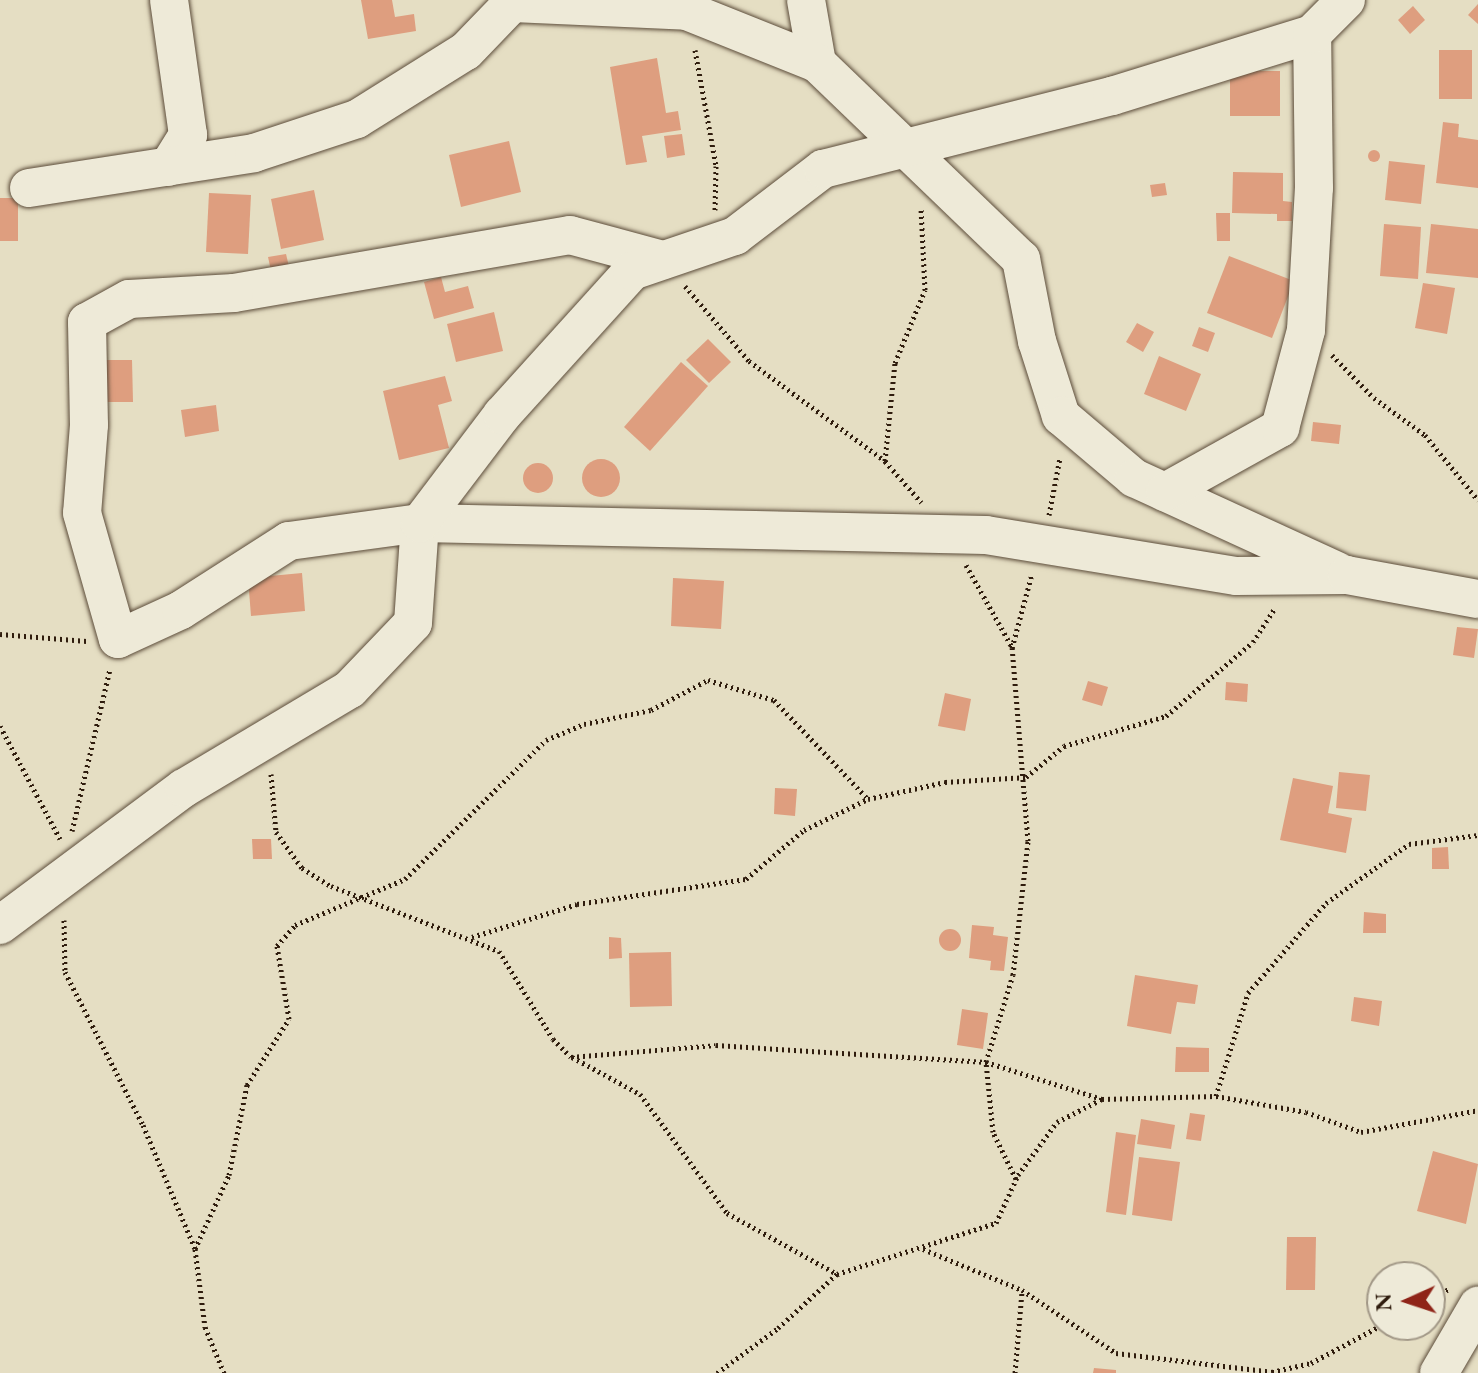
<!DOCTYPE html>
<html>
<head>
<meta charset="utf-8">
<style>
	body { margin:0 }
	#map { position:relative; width:1478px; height:1373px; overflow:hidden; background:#e5dec3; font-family:"EB Garamond",serif }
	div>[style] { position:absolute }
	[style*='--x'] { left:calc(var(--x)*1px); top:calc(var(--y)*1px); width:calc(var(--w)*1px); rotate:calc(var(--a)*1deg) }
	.building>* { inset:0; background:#de9e7f }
	.round { border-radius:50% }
	.path>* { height:5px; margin-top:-2.5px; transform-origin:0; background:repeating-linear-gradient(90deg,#2f1c0d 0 2px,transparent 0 6px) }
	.roads { filter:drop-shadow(0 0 2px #5c4c3a) drop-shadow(0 0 2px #5c4c3a) }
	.minor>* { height:38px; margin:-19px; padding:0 19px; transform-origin:19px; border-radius:19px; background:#eeead8 }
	span { translate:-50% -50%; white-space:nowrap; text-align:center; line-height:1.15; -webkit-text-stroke:6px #eeead8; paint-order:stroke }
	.north { position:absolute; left:1366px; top:1261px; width:80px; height:80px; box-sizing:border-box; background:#eeead8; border:2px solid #a29887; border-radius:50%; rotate:267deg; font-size:22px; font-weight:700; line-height:32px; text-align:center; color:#2f1c0d }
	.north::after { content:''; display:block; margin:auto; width:28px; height:36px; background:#8f2418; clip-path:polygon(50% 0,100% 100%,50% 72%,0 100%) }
</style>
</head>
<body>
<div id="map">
	<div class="building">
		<i style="clip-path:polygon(361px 0,392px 0,395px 17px,414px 14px,416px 31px,368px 39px)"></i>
		<i style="clip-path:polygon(1478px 4px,1478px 24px,1468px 15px)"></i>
		<i style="clip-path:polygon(1413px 6px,1425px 20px,1410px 34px,1398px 20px)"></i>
		<i style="clip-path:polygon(1439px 50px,1472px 50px,1472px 99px,1439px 99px)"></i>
		<i style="clip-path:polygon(657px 58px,666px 113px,678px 111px,681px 130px,642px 136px,647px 162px,626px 165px,610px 67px)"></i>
		<i style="clip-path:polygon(1230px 71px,1280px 71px,1280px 116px,1230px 116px)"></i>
		<i style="clip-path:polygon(1443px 122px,1459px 124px,1458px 137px,1478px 140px,1478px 188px,1436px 183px)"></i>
		<i style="clip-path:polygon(682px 134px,685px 155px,667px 158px,664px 136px)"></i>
		<i style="clip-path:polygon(509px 141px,521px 192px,461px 207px,449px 155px)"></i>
		<i class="round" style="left:1368px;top:150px;width:12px;height:12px"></i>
		<i style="clip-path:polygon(1389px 161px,1425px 165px,1421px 204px,1385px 200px)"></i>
		<i style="clip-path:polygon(1233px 172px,1283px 173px,1283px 201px,1292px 202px,1292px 221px,1277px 221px,1277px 214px,1232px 213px)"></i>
		<i style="clip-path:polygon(1165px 183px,1167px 195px,1152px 197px,1150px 185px)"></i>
		<i style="clip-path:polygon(314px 190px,324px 240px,281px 249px,271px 199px)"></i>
		<i style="clip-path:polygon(209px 193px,251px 195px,248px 254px,206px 252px)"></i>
		<i style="clip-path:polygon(0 198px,18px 198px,18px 241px,0 241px)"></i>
		<i style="clip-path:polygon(1216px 213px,1230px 213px,1230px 241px,1217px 241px)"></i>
		<i style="clip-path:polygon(1384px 224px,1421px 227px,1418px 279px,1380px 276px)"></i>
		<i style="clip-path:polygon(1431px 224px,1478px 229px,1478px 278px,1426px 273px)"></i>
		<i style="clip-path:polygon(286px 254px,290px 271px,272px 275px,268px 257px)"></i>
		<i style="clip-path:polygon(1229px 256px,1294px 281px,1272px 338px,1207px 313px)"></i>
		<i style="clip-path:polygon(441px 277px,445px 292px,468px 286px,474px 308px,434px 319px,424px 282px)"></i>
		<i style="clip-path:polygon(1423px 283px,1455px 288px,1447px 334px,1415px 328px)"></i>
		<i style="clip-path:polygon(494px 312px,503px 351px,456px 362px,447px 324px)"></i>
		<i style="clip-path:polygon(1137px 323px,1154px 332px,1143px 352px,1126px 342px)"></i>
		<i style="clip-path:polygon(1199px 327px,1215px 333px,1208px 352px,1192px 346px)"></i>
		<i style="clip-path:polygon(708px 339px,731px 362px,709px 383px,686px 360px)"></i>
		<i style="clip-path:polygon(1159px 356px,1201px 374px,1186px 411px,1144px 394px)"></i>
		<i style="clip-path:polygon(100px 360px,132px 360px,133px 402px,100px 402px)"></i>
		<i style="clip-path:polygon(681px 362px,708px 386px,650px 451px,624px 427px)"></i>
		<i style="clip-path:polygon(445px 376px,452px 401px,438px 405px,449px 448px,399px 460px,383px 391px)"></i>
		<i style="clip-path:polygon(216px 405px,219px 431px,185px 437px,181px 410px)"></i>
		<i style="clip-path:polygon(1313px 422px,1341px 425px,1339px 444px,1311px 441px)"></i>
		<i class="round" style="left:582px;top:459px;width:38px;height:38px"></i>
		<i class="round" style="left:523px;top:463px;width:30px;height:30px"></i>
		<i style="clip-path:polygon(302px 573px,305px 611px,251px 616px,248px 578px)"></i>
		<i style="clip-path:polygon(673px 578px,724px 581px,721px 629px,671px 626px)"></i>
		<i style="clip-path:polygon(1457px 627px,1478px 629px,1474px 658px,1453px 655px)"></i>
		<i style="clip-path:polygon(1088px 681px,1108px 687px,1102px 706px,1082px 700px)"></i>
		<i style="clip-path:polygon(1226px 682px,1248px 684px,1247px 702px,1225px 700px)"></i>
		<i style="clip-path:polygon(945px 693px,971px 699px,965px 731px,938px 726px)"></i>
		<i style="clip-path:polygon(1339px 772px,1370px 775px,1366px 811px,1336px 808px)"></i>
		<i style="clip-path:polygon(1293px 778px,1333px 786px,1328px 813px,1352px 818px,1346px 853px,1280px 840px)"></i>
		<i style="clip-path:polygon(775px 788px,797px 789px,795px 816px,774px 814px)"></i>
		<i style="clip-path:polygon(252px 839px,271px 839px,272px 859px,253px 859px)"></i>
		<i style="clip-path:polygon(1448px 847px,1449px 869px,1432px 869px,1432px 848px)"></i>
		<i style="clip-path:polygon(1364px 912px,1386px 914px,1386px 933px,1363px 933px)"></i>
		<i style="clip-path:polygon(972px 925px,994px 927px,993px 935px,1008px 937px,1004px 971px,990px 970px,991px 961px,969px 958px)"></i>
		<i class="round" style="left:939px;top:929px;width:22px;height:22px"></i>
		<i style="clip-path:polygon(609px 937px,621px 938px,622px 958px,609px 959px)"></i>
		<i style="clip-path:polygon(671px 952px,672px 1006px,630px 1007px,629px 953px)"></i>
		<i style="clip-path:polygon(1135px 975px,1198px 985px,1195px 1004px,1177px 1002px,1171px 1034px,1127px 1026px)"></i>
		<i style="clip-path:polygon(1354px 997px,1382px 1001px,1379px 1026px,1351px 1021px)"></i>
		<i style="clip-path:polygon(962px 1009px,988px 1013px,983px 1049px,957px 1045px)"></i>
		<i style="clip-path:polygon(1176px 1047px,1209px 1048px,1209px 1072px,1175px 1072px)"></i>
		<i style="clip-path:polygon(1190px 1113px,1205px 1115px,1201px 1141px,1186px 1139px)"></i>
		<i style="clip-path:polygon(1141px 1119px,1175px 1125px,1171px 1149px,1137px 1144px)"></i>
		<i style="clip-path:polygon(1116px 1132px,1136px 1135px,1126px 1215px,1106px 1212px)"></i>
		<i style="clip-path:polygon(1433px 1151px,1478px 1164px,1466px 1224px,1417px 1211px)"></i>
		<i style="clip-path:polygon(1139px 1157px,1180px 1162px,1172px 1221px,1132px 1215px)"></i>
		<i style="clip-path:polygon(1287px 1237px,1316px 1237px,1315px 1290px,1286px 1290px)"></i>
		<i style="clip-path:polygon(1094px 1368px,1116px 1370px,1116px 1373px,1093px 1373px)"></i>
	</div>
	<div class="path">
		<i style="--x:695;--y:50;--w:118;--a:79.7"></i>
		<i style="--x:716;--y:166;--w:44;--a:91.3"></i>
		<i style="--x:685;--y:286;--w:99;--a:49.5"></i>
		<i style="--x:749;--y:361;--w:169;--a:36.3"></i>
		<i style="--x:885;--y:461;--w:55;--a:48.7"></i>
		<i style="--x:1332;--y:355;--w:60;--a:45.7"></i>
		<i style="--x:1374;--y:398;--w:63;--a:36"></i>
		<i style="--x:1425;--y:435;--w:84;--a:50.8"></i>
		<i style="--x:885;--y:461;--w:99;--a:-84.2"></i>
		<i style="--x:895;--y:363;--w:79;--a:-67.7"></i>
		<i style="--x:925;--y:290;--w:82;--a:-92.8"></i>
		<i style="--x:1049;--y:515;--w:58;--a:-79.1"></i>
		<i style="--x:966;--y:565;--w:94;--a:60.7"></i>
		<i style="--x:0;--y:634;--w:87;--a:4.6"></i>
		<i style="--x:0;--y:726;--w:128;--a:62"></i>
		<i style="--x:271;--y:774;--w:58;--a:85.1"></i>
		<i style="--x:276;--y:832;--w:44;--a:54.2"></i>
		<i style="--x:302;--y:868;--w:34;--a:32"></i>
		<i style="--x:331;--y:886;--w:180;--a:21.2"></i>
		<i style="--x:499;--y:951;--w:103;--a:58.5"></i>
		<i style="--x:553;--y:1039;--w:25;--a:45"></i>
		<i style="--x:571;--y:1057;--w:145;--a:-4.7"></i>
		<i style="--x:716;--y:1045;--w:271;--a:3.6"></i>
		<i style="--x:986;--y:1062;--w:122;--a:17.7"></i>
		<i style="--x:72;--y:831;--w:166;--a:-76.8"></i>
		<i style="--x:64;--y:920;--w:52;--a:88.9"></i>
		<i style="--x:65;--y:972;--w:172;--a:63"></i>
		<i style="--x:143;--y:1125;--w:134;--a:67.2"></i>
		<i style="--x:195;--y:1249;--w:79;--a:82.7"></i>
		<i style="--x:205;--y:1327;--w:50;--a:67.6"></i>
		<i style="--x:472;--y:937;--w:110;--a:-17.4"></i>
		<i style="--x:577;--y:904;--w:171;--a:-8.4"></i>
		<i style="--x:746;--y:879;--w:76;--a:-40.2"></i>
		<i style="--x:804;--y:830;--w:71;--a:-25.8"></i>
		<i style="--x:868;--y:799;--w:79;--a:-12.4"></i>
		<i style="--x:945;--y:782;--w:81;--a:-3.5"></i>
		<i style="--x:1026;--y:777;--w:49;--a:-39.2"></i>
		<i style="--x:1064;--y:746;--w:106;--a:-16.4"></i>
		<i style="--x:1166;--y:716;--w:114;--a:-40.4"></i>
		<i style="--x:1253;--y:642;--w:40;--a:-57.1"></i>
		<i style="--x:572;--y:1057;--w:77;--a:28.6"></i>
		<i style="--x:640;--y:1094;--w:147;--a:53.8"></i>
		<i style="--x:727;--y:1213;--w:126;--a:29"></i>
		<i style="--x:1216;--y:1096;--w:108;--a:-72.7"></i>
		<i style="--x:1248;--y:993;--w:119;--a:-49.1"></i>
		<i style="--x:1326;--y:903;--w:102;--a:-35.4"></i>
		<i style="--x:1409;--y:844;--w:70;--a:-7.4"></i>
		<i style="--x:1016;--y:1179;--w:52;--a:-116.1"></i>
		<i style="--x:993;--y:1132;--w:70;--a:-95.7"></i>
		<i style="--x:986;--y:1062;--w:91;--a:-72.8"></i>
		<i style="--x:1013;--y:975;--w:135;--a:-83.6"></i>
		<i style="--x:1028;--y:841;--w:194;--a:-94.7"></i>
		<i style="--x:1012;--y:648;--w:77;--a:-74.9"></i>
		<i style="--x:195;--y:1249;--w:81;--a:-65.3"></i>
		<i style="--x:229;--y:1175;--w:92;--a:-78.7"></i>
		<i style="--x:247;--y:1085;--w:78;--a:-57.5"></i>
		<i style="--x:289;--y:1019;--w:74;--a:-99.3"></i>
		<i style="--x:277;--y:946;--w:28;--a:-49"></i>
		<i style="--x:295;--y:925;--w:119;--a:-22.7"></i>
		<i style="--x:405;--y:879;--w:198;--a:-44.6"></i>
		<i style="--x:546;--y:740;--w:41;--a:-22.8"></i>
		<i style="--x:584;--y:724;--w:68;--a:-11.8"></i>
		<i style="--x:651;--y:710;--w:64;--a:-27.8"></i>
		<i style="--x:708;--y:680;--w:69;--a:16.9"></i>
		<i style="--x:774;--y:700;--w:137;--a:46.5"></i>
		<i style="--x:923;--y:1249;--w:107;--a:22.5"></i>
		<i style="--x:1022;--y:1290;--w:113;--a:33.8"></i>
		<i style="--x:1116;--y:1353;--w:157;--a:6.9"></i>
		<i style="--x:1272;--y:1372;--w:40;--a:-13"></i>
		<i style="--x:1311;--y:1363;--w:81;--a:-28.2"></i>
		<i style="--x:1430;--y:1299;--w:21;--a:-28"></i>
		<i style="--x:717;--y:1373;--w:76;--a:-36.4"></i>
		<i style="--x:778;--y:1328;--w:80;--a:-42.5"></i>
		<i style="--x:837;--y:1274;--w:167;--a:-17.8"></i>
		<i style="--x:996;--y:1223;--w:53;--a:-65.4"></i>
		<i style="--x:1018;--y:1175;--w:66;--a:-53.7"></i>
		<i style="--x:1057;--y:1122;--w:51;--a:-27.1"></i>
		<i style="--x:1102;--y:1099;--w:114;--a:-1.5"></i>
		<i style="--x:1216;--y:1096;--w:91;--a:10.1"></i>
		<i style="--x:1306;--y:1112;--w:59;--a:20"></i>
		<i style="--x:1361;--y:1132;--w:119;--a:-10.6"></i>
		<i style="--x:1015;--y:1373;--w:82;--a:-85.1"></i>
	</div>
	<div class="roads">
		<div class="minor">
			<i style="--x:806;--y:0;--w:64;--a:80.1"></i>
			<i style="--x:817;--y:63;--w:283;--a:43.9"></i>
			<i style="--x:1021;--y:259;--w:84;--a:79"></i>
			<i style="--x:1037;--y:341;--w:79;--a:72.3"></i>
			<i style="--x:1061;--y:416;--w:96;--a:40.3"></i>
			<i style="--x:1134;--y:478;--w:223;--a:24.6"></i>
			<i style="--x:513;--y:3;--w:174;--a:2.6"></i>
			<i style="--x:687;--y:11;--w:140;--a:21.8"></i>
			<i style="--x:168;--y:167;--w:38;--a:-58"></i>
			<i style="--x:188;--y:135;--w:136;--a:-98"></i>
			<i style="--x:29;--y:188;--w:228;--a:-8.8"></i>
			<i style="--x:254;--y:153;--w:108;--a:-18.3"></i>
			<i style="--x:357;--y:119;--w:128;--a:-32"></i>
			<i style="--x:466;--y:51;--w:71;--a:-46.1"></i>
			<i style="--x:663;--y:260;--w:96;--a:-165"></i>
			<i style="--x:570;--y:235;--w:341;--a:170.2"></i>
			<i style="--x:234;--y:293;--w:105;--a:176.7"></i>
			<i style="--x:129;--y:299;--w:48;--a:151.3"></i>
			<i style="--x:87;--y:322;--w:103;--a:88.9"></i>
			<i style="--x:89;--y:425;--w:88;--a:94.5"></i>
			<i style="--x:82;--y:513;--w:131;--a:74.1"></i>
			<i style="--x:118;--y:639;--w:69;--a:-24.7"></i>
			<i style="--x:181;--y:610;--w:128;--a:-32.6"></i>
			<i style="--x:289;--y:541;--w:132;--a:-7.8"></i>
			<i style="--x:420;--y:523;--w:566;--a:1.21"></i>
			<i style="--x:986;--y:535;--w:253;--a:9.3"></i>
			<i style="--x:1236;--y:576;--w:111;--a:-0.5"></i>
			<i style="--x:1347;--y:575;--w:133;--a:10.4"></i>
			<i style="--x:1165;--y:492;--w:132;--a:-29.1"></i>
			<i style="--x:1280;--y:428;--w:101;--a:-75.1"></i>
			<i style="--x:1306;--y:330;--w:142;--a:-86.8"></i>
			<i style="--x:1314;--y:188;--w:154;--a:-90.7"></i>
			<i style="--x:0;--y:925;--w:229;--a:-36.7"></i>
			<i style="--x:184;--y:788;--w:193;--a:-30.8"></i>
			<i style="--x:350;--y:689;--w:91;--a:-46.3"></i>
			<i style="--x:413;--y:623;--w:100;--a:-86"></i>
			<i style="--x:420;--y:523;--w:136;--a:-52.8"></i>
			<i style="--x:502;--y:415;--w:194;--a:-47.9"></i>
			<i style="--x:632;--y:271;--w:109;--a:-18.8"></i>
			<i style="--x:735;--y:236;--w:111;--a:-37.3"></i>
			<i style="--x:823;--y:169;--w:298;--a:-14.2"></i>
			<i style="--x:1112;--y:96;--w:209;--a:-17.2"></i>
			<i style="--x:1312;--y:34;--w:48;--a:-45"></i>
			<i style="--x:1439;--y:1373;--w:78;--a:-59.8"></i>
		</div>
	</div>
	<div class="north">N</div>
</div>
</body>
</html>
